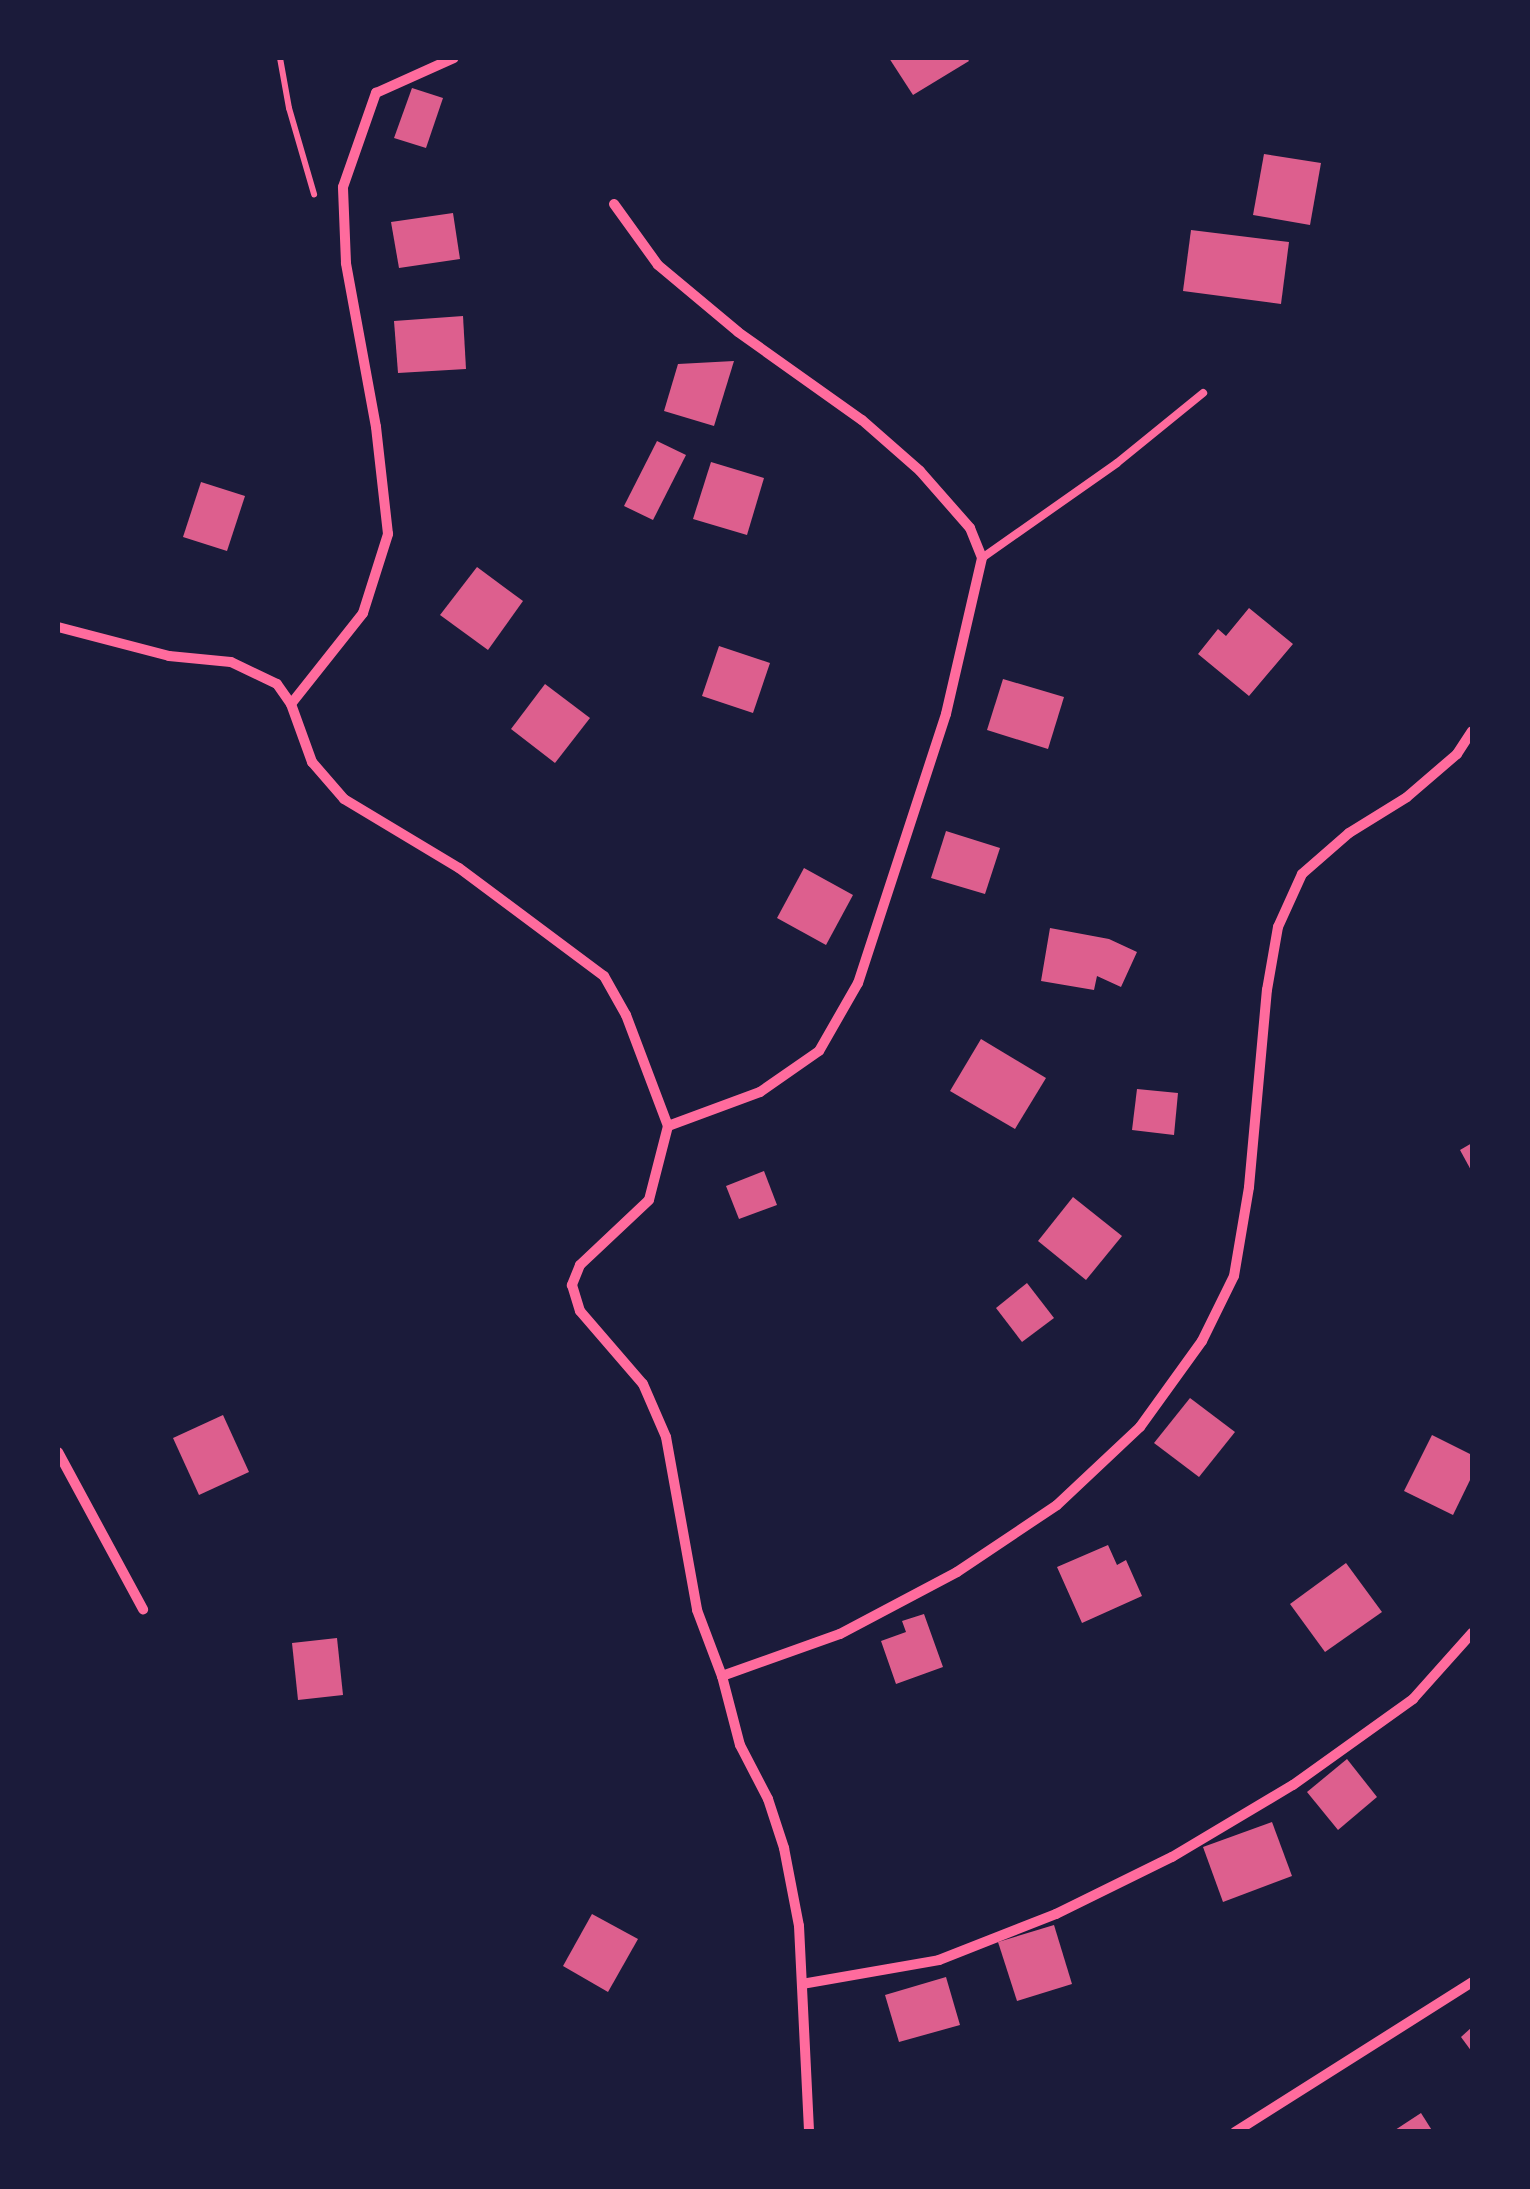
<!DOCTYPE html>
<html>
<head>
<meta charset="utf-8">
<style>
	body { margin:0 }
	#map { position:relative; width:1530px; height:2189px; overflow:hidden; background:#1b1b3a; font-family:Inter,sans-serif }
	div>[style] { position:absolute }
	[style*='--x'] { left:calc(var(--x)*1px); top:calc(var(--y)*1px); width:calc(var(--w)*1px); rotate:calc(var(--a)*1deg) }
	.building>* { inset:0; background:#dd5f8e }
	.path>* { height:6px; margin:-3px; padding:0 3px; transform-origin:3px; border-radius:3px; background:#ff6b9d }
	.service>* { height:8px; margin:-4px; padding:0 4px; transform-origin:4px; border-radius:4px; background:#ff6b9d }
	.minor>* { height:10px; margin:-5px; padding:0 5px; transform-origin:5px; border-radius:5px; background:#ff6b9d }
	span { translate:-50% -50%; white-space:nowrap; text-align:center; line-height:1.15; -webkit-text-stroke:8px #1b1b3a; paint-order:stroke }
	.frame { position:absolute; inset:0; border:60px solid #1b1b3a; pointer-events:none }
</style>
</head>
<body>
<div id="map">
	<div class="building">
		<i style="clip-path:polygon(889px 58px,967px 58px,969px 61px,913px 95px)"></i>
		<i style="clip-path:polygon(412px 88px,443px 98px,426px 148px,394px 138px)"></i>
		<i style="clip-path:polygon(1264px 154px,1321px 163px,1310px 225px,1253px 215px)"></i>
		<i style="clip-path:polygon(453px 213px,460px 259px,399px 268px,391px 222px)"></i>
		<i style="clip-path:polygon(1191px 230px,1289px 242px,1281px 304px,1183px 291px)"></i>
		<i style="clip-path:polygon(463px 316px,466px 369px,398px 373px,394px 321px)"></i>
		<i style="clip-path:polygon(734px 361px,714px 426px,664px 411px,678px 364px)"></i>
		<i style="clip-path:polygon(657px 441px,686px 455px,653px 520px,624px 506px)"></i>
		<i style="clip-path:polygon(711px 462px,764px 478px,747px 535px,693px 519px)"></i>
		<i style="clip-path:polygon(201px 482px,245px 496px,227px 551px,183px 537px)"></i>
		<i style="clip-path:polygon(477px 567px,523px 601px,488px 650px,440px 615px)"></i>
		<i style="clip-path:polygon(1249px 608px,1293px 644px,1249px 696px,1198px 654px,1218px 629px,1226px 636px)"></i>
		<i style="clip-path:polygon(719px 646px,770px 663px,753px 713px,702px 696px)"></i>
		<i style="clip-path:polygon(1003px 679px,1064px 697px,1048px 749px,987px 730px)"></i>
		<i style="clip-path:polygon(545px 684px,590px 718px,555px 763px,511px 729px)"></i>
		<i style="clip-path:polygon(946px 831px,1000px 848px,985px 894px,931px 878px)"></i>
		<i style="clip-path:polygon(804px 868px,853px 895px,826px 945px,777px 918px)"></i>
		<i style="clip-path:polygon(1050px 928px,1109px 939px,1137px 952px,1121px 987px,1097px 976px,1094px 990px,1041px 981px)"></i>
		<i style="clip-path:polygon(981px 1039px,1046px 1078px,1015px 1129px,950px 1091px)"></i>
		<i style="clip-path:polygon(1137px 1089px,1178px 1093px,1174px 1135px,1132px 1130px)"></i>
		<i style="clip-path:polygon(1472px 1143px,1472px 1172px,1460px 1150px)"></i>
		<i style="clip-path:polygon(764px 1171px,777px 1205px,739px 1219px,726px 1186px)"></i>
		<i style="clip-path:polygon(1073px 1197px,1122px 1236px,1086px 1280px,1038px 1241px)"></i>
		<i style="clip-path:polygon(1027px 1283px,1054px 1318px,1022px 1342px,996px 1308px)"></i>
		<i style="clip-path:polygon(1190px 1398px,1235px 1432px,1199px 1477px,1154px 1443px)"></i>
		<i style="clip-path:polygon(223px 1415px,249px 1472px,199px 1495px,173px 1438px)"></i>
		<i style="clip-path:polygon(1432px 1435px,1472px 1455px,1472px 1476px,1453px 1515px,1404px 1491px)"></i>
		<i style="clip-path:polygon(1108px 1545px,1117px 1565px,1126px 1560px,1142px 1596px,1082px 1623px,1057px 1567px)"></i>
		<i style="clip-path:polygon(1346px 1563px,1382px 1612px,1325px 1652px,1290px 1604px)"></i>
		<i style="clip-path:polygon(924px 1614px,943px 1667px,896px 1684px,881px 1641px,906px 1632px,902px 1621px)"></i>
		<i style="clip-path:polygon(337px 1638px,343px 1695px,298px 1700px,292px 1643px)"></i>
		<i style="clip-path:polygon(1347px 1759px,1377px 1797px,1338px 1830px,1307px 1792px)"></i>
		<i style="clip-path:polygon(1272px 1822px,1292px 1876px,1223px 1902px,1203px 1847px)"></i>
		<i style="clip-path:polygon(592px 1914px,638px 1939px,608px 1992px,563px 1966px)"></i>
		<i style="clip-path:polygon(1054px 1925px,1072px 1984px,1017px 2001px,998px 1942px)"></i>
		<i style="clip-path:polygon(946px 1977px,960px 2025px,899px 2042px,885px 1995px)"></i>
		<i style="clip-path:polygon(1472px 2027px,1472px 2052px,1461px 2037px)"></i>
		<i style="clip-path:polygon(1421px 2113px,1433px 2132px,1392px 2132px)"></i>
	</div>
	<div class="path">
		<i style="--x:280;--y:58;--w:51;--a:79.8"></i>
		<i style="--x:289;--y:108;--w:90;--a:73.8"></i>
	</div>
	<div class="service">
		<i style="--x:982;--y:558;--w:165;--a:-35.1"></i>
		<i style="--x:1117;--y:463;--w:111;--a:-39.1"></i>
	</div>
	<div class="minor">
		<i style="--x:614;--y:204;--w:75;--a:54.2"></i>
		<i style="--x:658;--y:265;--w:104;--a:39.9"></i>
		<i style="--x:738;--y:332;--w:152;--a:35.4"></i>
		<i style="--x:862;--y:420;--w:77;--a:41.3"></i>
		<i style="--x:920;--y:471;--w:76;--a:48.7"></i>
		<i style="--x:970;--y:528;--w:32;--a:68"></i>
		<i style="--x:982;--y:558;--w:160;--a:103"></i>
		<i style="--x:946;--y:714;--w:283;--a:108.1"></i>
		<i style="--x:858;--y:983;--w:78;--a:119.8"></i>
		<i style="--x:819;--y:1051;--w:72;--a:145.2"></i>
		<i style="--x:760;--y:1092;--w:98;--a:159.7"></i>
		<i style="--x:668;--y:1126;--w:76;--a:104.4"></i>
		<i style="--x:649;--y:1200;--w:95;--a:136.7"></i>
		<i style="--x:580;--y:1265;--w:22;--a:112"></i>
		<i style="--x:572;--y:1285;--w:27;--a:73"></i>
		<i style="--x:580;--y:1311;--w:96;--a:49.2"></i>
		<i style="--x:643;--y:1384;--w:58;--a:66.5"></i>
		<i style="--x:666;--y:1437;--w:176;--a:79.8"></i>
		<i style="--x:697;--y:1610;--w:71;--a:69.3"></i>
		<i style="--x:722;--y:1676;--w:71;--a:75.4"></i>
		<i style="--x:740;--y:1745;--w:61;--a:62.6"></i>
		<i style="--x:768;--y:1799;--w:52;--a:71.9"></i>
		<i style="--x:784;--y:1848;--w:79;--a:79.1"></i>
		<i style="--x:799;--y:1926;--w:206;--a:87.2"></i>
		<i style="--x:58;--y:627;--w:115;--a:14.6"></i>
		<i style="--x:169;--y:656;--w:62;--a:5.5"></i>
		<i style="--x:231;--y:662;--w:51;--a:25.6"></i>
		<i style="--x:277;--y:684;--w:24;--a:55"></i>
		<i style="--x:291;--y:704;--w:62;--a:70.1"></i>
		<i style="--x:312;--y:762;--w:49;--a:49.1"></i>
		<i style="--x:344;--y:799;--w:134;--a:31"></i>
		<i style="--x:459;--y:868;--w:181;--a:36.7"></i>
		<i style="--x:604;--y:976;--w:45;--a:60.6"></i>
		<i style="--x:626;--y:1015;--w:119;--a:69.3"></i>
		<i style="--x:291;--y:704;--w:116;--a:-51.6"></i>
		<i style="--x:363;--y:613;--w:83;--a:-72.4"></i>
		<i style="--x:388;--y:534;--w:108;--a:-96.4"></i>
		<i style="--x:376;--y:427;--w:167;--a:-100.4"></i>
		<i style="--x:346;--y:263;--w:76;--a:-92.3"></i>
		<i style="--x:343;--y:187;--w:100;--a:-70.7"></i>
		<i style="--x:376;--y:93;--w:85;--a:-24.2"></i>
		<i style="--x:58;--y:1452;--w:179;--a:61.6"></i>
		<i style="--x:722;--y:1676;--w:125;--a:-19.6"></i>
		<i style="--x:840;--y:1634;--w:132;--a:-27.9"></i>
		<i style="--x:957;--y:1572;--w:120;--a:-33.8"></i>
		<i style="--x:1057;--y:1505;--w:114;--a:-43.2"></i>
		<i style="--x:1140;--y:1427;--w:106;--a:-54.2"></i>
		<i style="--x:1202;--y:1341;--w:72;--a:-63.8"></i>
		<i style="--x:1234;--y:1276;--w:90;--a:-80.4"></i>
		<i style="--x:1249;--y:1187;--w:198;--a:-84.8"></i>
		<i style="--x:1267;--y:990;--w:64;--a:-80.1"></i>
		<i style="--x:1278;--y:927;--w:58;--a:-65.6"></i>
		<i style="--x:1302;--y:874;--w:62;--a:-41.1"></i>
		<i style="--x:1349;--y:833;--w:68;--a:-31.8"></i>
		<i style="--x:1407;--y:797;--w:66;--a:-40.7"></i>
		<i style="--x:1457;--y:754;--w:27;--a:-57"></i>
		<i style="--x:802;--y:1984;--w:139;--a:-9.9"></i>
		<i style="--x:939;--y:1960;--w:126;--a:-21.5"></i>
		<i style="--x:1056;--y:1914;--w:129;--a:-26.2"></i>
		<i style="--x:1172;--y:1857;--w:141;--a:-30.8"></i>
		<i style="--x:1293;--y:1785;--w:148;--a:-35.6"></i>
		<i style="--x:1413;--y:1699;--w:89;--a:-48.2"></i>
		<i style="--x:1235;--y:2132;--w:280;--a:-32.3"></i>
	</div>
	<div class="frame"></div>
</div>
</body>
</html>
